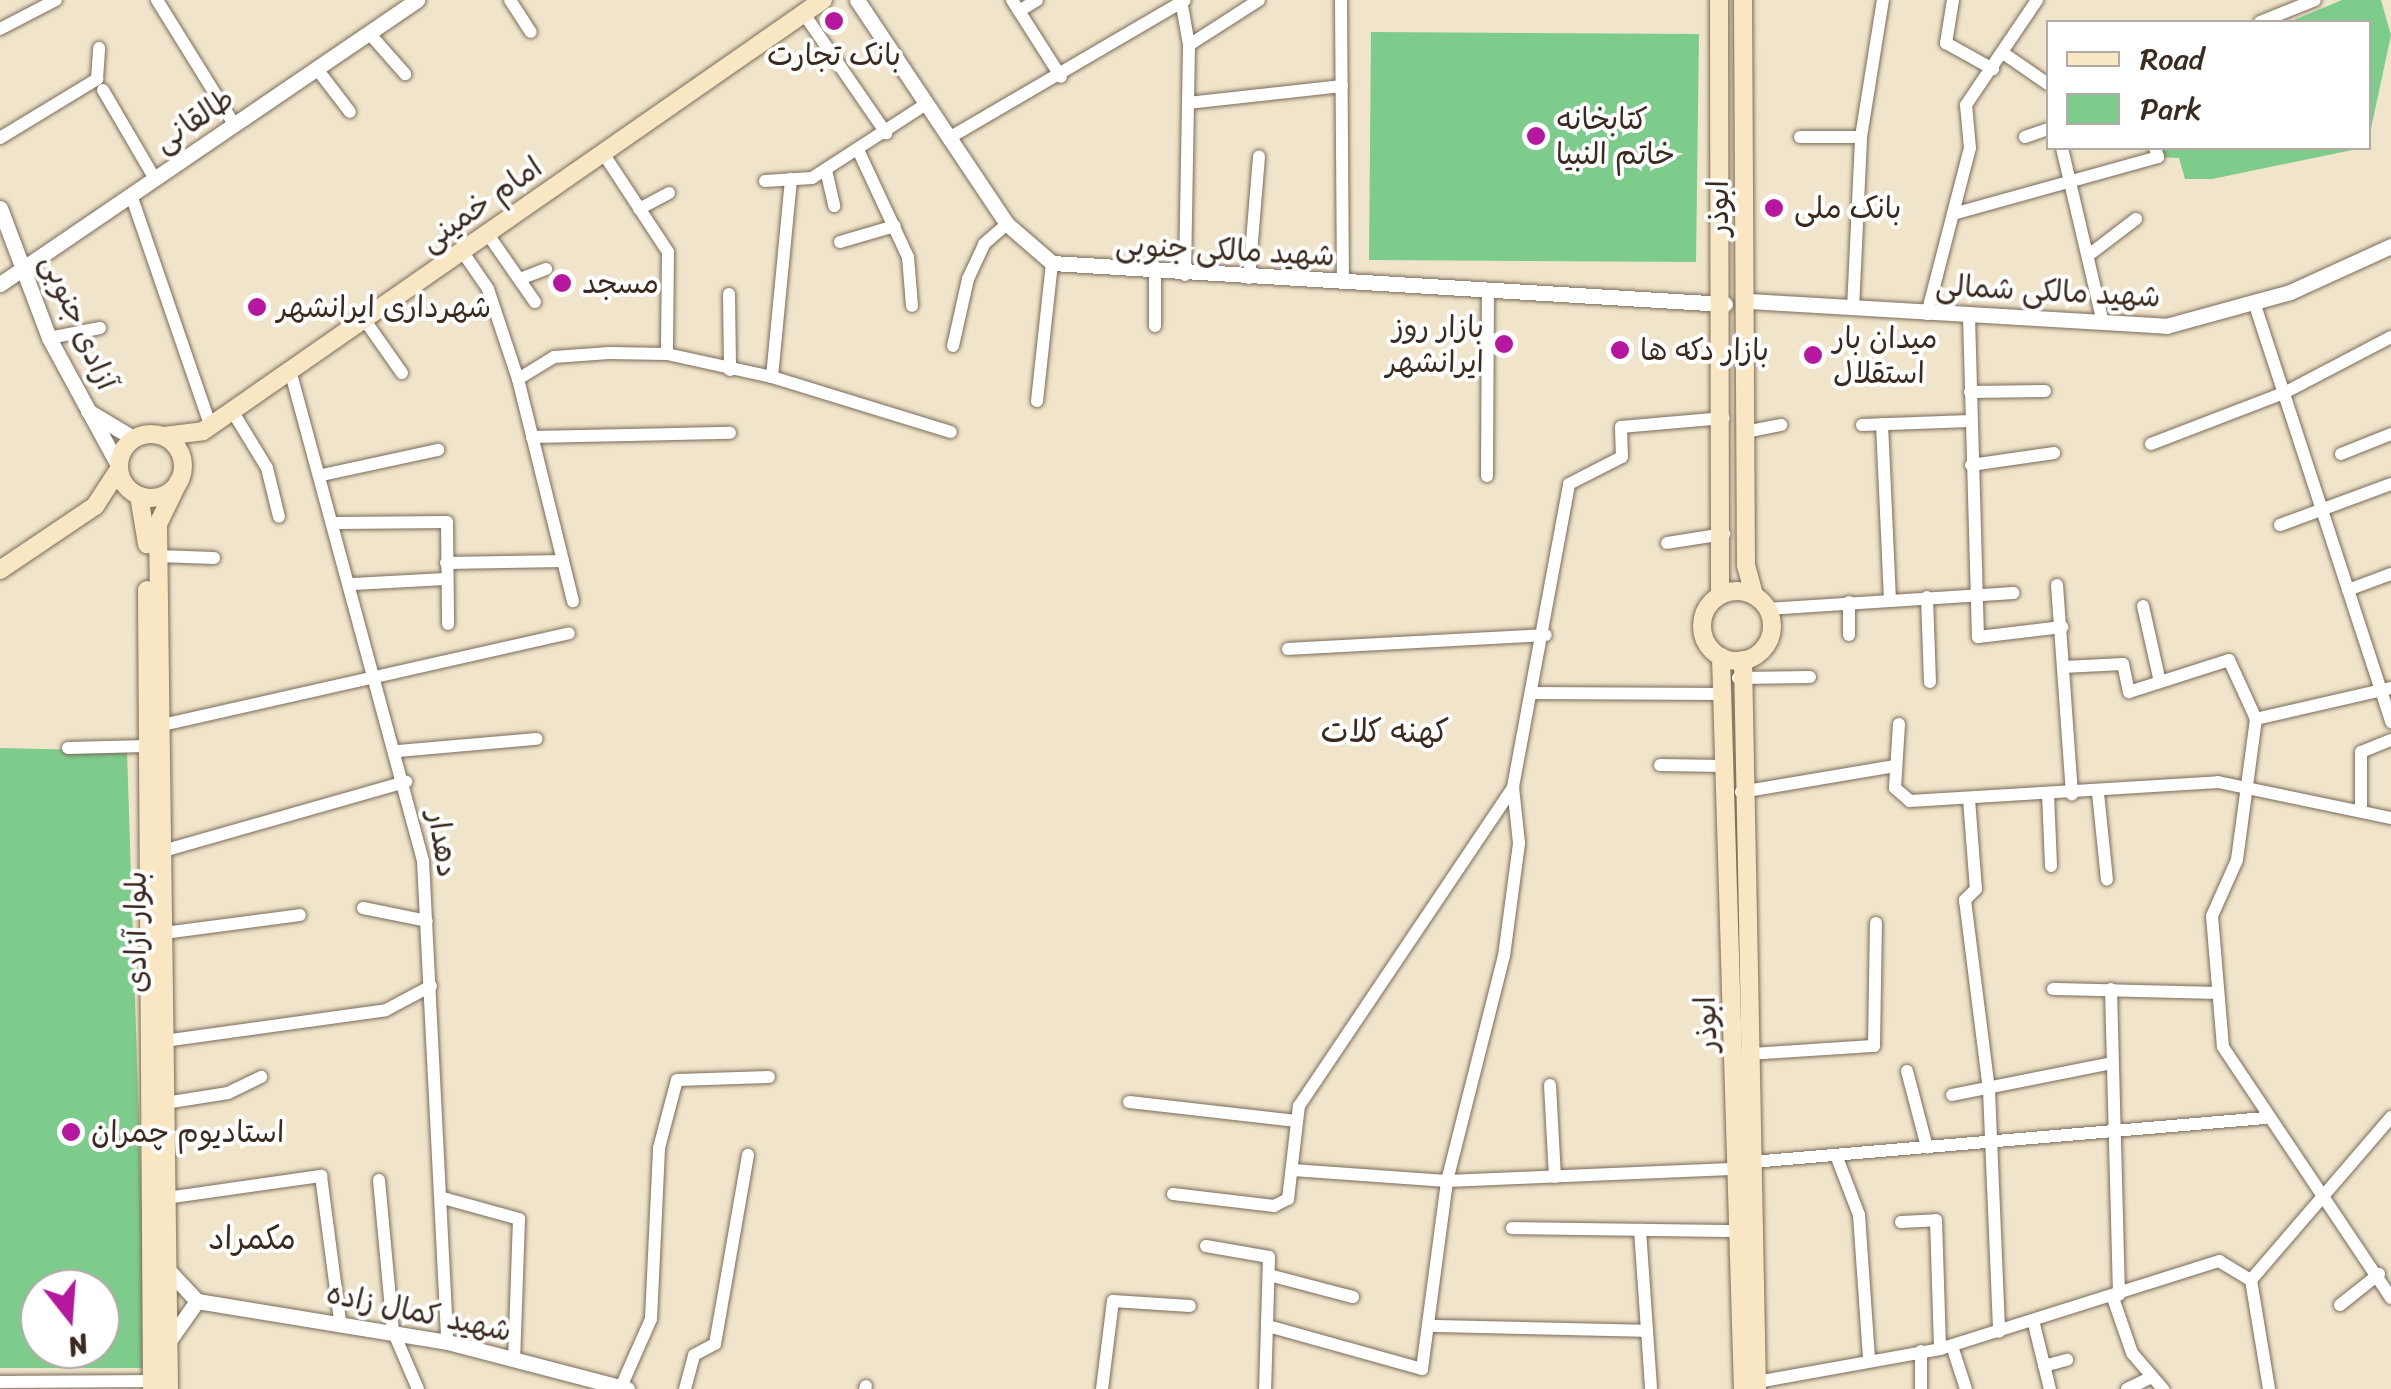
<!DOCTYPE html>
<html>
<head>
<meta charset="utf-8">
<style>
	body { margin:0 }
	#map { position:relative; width:2391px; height:1389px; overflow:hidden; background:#f0e5ca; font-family:Sriracha,"Playpen Sans Arabic",sans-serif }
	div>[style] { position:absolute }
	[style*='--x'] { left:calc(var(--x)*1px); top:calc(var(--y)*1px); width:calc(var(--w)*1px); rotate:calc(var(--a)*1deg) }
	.green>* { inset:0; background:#7ecc8c }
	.roads { filter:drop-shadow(0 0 2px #7a6b5a) drop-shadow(0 0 2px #7a6b5a) }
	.minor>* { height:12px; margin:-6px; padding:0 6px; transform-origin:6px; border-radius:6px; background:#fff }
	.tertiary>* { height:15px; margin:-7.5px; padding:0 7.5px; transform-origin:7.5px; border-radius:7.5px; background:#fff }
	.secondary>* { height:18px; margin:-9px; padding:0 9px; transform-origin:9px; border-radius:9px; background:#f9e7c3 }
	.secondary>.ring { margin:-9px; padding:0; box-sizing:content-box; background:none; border:18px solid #f9e7c3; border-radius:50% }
	.dots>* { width:28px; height:28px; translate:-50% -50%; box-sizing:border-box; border:5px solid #fff; border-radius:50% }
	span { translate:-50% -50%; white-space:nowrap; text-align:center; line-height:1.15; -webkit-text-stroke:8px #fff; paint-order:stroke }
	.poi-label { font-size:30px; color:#3b2a1e }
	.left { translate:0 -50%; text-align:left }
	.right { translate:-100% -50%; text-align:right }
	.street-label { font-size:30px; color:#3b2a1e }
	.neighbourhood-label { font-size:32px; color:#3b2a1e }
	.legend { position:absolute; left:2046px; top:20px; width:325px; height:130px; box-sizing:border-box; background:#fff; border:2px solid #b1aaa5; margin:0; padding:12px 18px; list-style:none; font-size:30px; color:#3b2a1e }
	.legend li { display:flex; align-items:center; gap:20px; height:50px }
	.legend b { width:50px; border:2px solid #b1aaa5 }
	.north { position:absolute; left:20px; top:1269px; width:100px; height:100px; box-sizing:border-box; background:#fff; border:2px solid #b1aaa5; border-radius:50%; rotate:163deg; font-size:28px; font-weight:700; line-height:40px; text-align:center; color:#3b2a1e }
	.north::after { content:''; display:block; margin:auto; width:35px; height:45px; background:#b5179e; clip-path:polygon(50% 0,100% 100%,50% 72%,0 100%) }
</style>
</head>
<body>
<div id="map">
	<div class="green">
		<i style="clip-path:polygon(2342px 0,2381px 0,2391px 35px,2369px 138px,2368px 22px,2289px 22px)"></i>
		<i style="clip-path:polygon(1371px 32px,1699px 34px,1696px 262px,1369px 260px)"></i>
		<i style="clip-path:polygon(2155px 148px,2362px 148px,2212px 179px,2185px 179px,2179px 158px,2158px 157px)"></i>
		<i style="clip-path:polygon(evenodd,0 748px,127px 751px,147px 1368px,0 1368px,0 748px,40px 1289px,100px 1289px,100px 1349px,40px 1349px,40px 1289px)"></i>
	</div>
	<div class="roads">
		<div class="minor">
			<i style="--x:157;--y:0;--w:148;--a:58.2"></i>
			<i style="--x:510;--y:0;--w:38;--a:57"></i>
			<i style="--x:1012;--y:0;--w:91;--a:57.5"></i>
			<i style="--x:1181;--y:0;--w:46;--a:79.9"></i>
			<i style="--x:1189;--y:45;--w:230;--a:91"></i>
			<i style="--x:1341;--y:0;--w:283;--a:89.6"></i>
			<i style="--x:1953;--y:0;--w:44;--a:99.2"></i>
			<i style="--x:1946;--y:43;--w:54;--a:29"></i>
			<i style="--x:1019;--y:11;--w:21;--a:-31"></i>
			<i style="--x:804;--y:14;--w:145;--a:55.4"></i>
			<i style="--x:2260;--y:22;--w:59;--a:-21.8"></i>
			<i style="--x:0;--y:29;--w:63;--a:-27.4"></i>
			<i style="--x:369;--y:33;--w:55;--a:48.7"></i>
			<i style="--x:1189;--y:45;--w:83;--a:-32.7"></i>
			<i style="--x:2003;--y:53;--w:55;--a:34.6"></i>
			<i style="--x:317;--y:69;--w:54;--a:52.5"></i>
			<i style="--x:103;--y:90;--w:103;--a:59.7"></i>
			<i style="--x:1188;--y:103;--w:155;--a:-6.3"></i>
			<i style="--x:1800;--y:137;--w:61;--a:0"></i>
			<i style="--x:2025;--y:137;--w:24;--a:-19"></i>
			<i style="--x:0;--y:138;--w:114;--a:-31.3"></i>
			<i style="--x:97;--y:79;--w:31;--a:-86"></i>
			<i style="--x:949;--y:138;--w:273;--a:-30.3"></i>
			<i style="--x:2062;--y:148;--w:180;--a:76.8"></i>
			<i style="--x:859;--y:152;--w:116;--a:65"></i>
			<i style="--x:908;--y:257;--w:49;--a:85.3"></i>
			<i style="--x:603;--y:153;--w:118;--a:56.7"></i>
			<i style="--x:668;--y:252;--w:102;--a:90.6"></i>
			<i style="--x:826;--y:170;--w:37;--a:77"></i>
			<i style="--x:765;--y:181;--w:47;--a:-3.7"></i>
			<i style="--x:812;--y:178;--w:136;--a:-33"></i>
			<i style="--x:131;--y:195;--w:242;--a:71"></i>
			<i style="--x:639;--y:209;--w:34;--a:-28"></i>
			<i style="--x:1953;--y:214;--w:213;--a:-15.5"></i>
			<i style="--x:2158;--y:157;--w:9;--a:-108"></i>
			<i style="--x:487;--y:233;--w:84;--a:55.2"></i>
			<i style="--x:840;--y:242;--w:57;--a:-16.2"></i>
			<i style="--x:462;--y:251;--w:46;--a:55.6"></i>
			<i style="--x:488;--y:289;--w:95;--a:71.6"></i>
			<i style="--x:518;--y:379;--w:229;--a:76.1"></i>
			<i style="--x:2090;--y:254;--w:58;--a:-37.3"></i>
			<i style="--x:1155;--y:274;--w:52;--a:90"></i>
			<i style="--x:1249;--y:278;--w:122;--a:-85.3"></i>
			<i style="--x:520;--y:279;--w:28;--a:-21"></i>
			<i style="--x:729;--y:294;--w:76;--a:89.2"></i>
			<i style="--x:2255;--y:305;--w:439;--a:71.9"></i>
			<i style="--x:1853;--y:309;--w:172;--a:-87.3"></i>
			<i style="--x:1861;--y:137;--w:139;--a:-80.9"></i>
			<i style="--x:1927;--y:314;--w:171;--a:-75.5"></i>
			<i style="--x:1970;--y:148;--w:43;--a:-95.3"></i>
			<i style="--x:1966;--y:105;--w:127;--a:-55.9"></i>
			<i style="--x:1969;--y:316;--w:321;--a:88.4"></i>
			<i style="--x:1978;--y:637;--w:85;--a:-6.8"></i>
			<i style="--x:364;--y:319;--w:66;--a:54.9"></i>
			<i style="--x:49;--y:338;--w:52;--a:-11.1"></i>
			<i style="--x:953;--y:346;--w:69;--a:-77.4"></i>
			<i style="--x:968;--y:279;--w:38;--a:-65"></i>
			<i style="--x:984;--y:244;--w:30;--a:-41"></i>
			<i style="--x:290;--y:370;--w:509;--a:74.84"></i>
			<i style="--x:423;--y:861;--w:482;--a:87.1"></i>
			<i style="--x:772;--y:377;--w:187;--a:17.1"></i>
			<i style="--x:518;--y:379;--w:42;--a:-31.4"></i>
			<i style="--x:554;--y:357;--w:55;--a:-4.2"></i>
			<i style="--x:609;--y:353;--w:58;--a:1"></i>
			<i style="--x:667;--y:354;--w:107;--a:12.4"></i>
			<i style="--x:772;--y:377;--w:199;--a:-84.5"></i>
			<i style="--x:1970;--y:392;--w:75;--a:-0.8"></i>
			<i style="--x:1037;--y:401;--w:139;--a:-83.8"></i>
			<i style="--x:231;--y:409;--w:69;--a:58.6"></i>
			<i style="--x:267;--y:468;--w:50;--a:76.2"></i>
			<i style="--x:1882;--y:424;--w:175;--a:87.4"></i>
			<i style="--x:1862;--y:425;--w:108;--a:-2.1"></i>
			<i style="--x:1745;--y:432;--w:37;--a:-11"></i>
			<i style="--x:532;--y:437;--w:198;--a:-1.2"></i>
			<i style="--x:2151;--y:444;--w:142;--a:-21"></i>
			<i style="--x:2284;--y:393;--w:121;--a:-27.6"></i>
			<i style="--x:2341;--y:454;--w:54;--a:-21.8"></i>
			<i style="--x:1971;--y:465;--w:84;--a:-8.2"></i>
			<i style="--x:322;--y:475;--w:119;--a:-12.2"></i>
			<i style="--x:1487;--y:476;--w:186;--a:-89.7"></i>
			<i style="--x:336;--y:523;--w:111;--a:-0.5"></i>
			<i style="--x:447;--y:522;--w:102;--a:89.4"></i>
			<i style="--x:2280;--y:525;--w:118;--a:-20.3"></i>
			<i style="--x:1667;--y:543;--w:58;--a:-9"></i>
			<i style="--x:158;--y:556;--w:56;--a:2"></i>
			<i style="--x:446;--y:563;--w:117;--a:-1"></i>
			<i style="--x:353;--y:584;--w:92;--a:-3.1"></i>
			<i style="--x:2057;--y:585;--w:210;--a:85.9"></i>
			<i style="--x:2348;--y:590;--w:46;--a:-20.4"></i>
			<i style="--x:1927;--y:597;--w:85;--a:88"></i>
			<i style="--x:1849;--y:602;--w:33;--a:90"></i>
			<i style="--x:2143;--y:606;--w:78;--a:77.4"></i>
			<i style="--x:1767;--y:609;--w:247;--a:-3.7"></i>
			<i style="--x:1288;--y:649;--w:258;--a:-3.1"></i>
			<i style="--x:2063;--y:667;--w:60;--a:-2.9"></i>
			<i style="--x:2123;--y:664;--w:29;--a:78"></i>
			<i style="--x:2129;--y:692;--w:105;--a:-17.7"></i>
			<i style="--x:2229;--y:660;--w:65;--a:65.4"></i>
			<i style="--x:1738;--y:678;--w:72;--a:-0.8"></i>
			<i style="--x:2391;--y:688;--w:139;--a:167.1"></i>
			<i style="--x:2256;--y:719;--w:142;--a:97.7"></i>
			<i style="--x:2237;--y:860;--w:61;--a:114.1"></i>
			<i style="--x:2212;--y:916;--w:131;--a:85.2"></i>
			<i style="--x:2223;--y:1047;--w:302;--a:56.2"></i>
			<i style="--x:1534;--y:693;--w:185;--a:0.3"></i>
			<i style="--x:1899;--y:724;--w:64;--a:93.6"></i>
			<i style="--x:1895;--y:788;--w:20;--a:41"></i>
			<i style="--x:1910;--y:801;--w:309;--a:-3.5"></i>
			<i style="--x:2218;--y:782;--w:177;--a:11.8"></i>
			<i style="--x:162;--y:725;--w:417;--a:-12.7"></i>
			<i style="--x:68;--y:748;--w:78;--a:-1.5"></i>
			<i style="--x:398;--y:751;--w:139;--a:-5"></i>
			<i style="--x:1660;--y:765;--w:65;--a:0.9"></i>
			<i style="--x:1741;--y:792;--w:156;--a:-9.6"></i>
			<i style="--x:2098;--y:793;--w:87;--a:84.1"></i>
			<i style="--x:2048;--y:794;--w:72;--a:87.6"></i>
			<i style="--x:1969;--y:799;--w:90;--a:85.6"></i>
			<i style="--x:1976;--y:889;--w:16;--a:135"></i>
			<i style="--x:1965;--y:900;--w:192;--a:82.8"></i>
			<i style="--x:1989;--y:1090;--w:242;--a:87.6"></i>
			<i style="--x:2361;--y:811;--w:59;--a:-90"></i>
			<i style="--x:2361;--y:752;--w:32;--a:-22"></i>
			<i style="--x:163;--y:851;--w:253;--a:-15.9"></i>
			<i style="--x:363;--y:908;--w:65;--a:11.5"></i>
			<i style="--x:164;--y:933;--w:137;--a:-7.5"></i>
			<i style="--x:2053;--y:989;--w:160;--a:1.4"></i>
			<i style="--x:2111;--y:989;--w:306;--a:88.5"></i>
			<i style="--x:164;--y:1041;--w:224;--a:-7.9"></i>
			<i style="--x:386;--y:1010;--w:51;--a:-28.1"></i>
			<i style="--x:1750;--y:1054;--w:124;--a:-3.7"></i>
			<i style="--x:1874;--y:1046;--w:123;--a:-89.1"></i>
			<i style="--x:1907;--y:1071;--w:79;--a:75.3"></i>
			<i style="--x:1550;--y:1085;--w:92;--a:86.9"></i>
			<i style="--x:1952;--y:1095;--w:163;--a:-11.3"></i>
			<i style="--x:1129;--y:1102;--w:167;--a:6.5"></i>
			<i style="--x:165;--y:1103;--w:64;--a:-9"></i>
			<i style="--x:228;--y:1093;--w:37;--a:-26"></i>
			<i style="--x:1836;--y:1155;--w:64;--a:69"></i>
			<i style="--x:1859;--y:1215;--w:143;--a:86"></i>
			<i style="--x:1752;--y:1162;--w:515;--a:-4.9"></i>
			<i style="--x:1293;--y:1170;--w:154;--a:4.1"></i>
			<i style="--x:1447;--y:1181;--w:290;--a:-2.4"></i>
			<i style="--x:379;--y:1180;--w:152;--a:84.7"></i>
			<i style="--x:393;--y:1331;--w:63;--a:66.7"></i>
			<i style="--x:1173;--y:1194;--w:102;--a:6.8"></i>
			<i style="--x:1274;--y:1206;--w:16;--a:-27"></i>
			<i style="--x:1288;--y:1199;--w:94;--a:-83.3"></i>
			<i style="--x:1299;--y:1106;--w:384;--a:-56.1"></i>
			<i style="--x:166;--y:1198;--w:157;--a:-8.1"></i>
			<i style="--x:321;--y:1176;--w:146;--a:82.5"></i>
			<i style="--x:443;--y:1198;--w:79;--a:15.4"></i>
			<i style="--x:519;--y:1219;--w:140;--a:92"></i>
			<i style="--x:1901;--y:1222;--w:35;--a:-3"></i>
			<i style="--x:1936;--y:1220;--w:129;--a:88.2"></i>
			<i style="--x:1512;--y:1228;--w:227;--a:0.8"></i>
			<i style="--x:1640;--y:1230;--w:158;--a:86"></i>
			<i style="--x:1206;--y:1246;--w:64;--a:9.9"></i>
			<i style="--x:1269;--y:1257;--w:132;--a:91.7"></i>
			<i style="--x:1269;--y:1275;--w:87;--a:14.7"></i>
			<i style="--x:2251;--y:1280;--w:215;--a:-49.3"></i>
			<i style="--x:2251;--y:1280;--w:110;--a:80.6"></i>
			<i style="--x:2113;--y:1298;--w:58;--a:70.9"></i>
			<i style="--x:2132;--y:1353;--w:48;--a:49.3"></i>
			<i style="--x:2340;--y:1305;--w:50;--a:-38.5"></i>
			<i style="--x:2034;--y:1324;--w:67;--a:76.2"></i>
			<i style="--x:1268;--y:1326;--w:160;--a:15.6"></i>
			<i style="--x:1422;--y:1369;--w:190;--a:-82.4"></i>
			<i style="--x:1447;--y:1181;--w:232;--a:-75.8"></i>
			<i style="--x:1504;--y:956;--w:114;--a:-82.4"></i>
			<i style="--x:1519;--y:843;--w:56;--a:-96.1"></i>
			<i style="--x:1513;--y:787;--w:308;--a:-79.5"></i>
			<i style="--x:1569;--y:484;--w:59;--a:-27"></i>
			<i style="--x:1622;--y:457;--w:30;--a:-92"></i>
			<i style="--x:1621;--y:427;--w:103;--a:-5"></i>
			<i style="--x:1432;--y:1326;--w:215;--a:1.3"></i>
			<i style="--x:1952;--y:1346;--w:45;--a:72"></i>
			<i style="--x:2044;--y:1366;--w:24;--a:-15"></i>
			<i style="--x:0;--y:1382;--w:152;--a:-0.4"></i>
			<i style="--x:1757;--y:1382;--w:186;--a:-10.2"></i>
			<i style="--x:1940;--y:1349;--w:293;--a:-17.5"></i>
			<i style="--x:2219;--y:1261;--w:37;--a:31"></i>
			<i style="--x:621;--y:1387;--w:74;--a:-66.2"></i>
			<i style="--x:651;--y:1319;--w:171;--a:-87.3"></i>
			<i style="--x:659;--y:1148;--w:70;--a:-75.2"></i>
			<i style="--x:677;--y:1080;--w:92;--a:-1.9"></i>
			<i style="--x:685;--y:1389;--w:35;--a:-75"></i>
			<i style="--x:694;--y:1355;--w:24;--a:-28"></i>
			<i style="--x:715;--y:1344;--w:192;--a:-80.1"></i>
			<i style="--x:865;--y:1389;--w:3;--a:-72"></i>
			<i style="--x:1102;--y:1389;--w:89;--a:-82.9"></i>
			<i style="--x:1113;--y:1301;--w:77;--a:3.7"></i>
			<i style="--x:1921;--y:1389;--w:38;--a:-90"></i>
			<i style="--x:2127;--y:1389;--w:25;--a:-26"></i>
		</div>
		<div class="tertiary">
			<i style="--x:857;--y:0;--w:270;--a:56.2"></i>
			<i style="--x:1007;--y:224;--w:60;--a:40.9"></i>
			<i style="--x:1052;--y:263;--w:674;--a:3.49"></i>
			<i style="--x:0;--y:208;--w:139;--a:69.3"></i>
			<i style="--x:49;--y:338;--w:145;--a:61.5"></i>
			<i style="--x:0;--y:284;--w:505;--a:-34.26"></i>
			<i style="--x:1749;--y:301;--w:418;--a:3.4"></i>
			<i style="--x:2166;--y:326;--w:129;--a:-15.3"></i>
			<i style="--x:2290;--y:292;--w:111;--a:-24.5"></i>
			<i style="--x:88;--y:411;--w:52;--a:31"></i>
			<i style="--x:169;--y:1271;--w:41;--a:47"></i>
			<i style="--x:197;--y:1301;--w:253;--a:9.3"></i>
			<i style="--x:447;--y:1342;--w:186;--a:14.6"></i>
			<i style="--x:171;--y:1338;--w:45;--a:-54.9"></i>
		</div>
		<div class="secondary">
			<i style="--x:1719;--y:0;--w:595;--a:89.9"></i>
			<i style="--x:1743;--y:0;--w:565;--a:89.7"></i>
			<i style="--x:1746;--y:565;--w:31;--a:75"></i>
			<i class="ring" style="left:119px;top:434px;width:46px;height:46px"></i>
			<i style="--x:164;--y:436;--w:39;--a:-7"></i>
			<i style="--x:203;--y:431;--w:755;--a:-34.81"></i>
			<i style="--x:139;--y:496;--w:49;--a:80.5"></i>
			<i style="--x:0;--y:570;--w:115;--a:-34"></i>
			<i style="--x:95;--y:506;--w:44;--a:-57"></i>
			<i style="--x:147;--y:590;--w:799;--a:89.64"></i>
			<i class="ring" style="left:1702px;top:591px;width:52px;height:52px"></i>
			<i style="--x:1721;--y:657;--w:732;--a:88.28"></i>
			<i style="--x:1743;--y:660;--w:729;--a:88.9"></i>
			<i style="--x:169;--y:1389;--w:865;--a:-90.73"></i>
			<i style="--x:158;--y:524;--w:48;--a:-64"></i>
		</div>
	</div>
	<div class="dots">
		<i style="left:834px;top:21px;background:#b5179e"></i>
		<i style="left:1536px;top:136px;background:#b5179e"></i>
		<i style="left:1774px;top:208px;background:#b5179e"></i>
		<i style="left:562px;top:283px;background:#b5179e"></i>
		<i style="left:257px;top:307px;background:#b5179e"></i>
		<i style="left:1504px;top:344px;background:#b5179e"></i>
		<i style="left:1620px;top:350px;background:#b5179e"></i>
		<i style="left:1813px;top:355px;background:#b5179e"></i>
		<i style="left:71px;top:1132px;background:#b5179e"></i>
	</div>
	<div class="poi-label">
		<span style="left:834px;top:55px">بانک تجارت</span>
		<span class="left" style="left:1556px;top:136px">کتابخانه<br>خاتم النبیا</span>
		<span class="left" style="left:1794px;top:208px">بانک ملی</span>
		<span class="left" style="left:582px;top:283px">مسجد</span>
		<span class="left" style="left:277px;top:307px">شهرداری ایرانشهر</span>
		<span class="right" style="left:1484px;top:344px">بازار روز<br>ایرانشهر</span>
		<span class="left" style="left:1833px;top:355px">میدان بار<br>استقلال</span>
		<span class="left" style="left:1640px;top:350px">بازار دکه ها</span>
		<span class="left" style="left:91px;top:1132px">استادیوم چمران</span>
	</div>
	<div class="street-label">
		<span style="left:194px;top:120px;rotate:-34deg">طالقانی</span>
		<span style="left:481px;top:204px;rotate:-35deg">امام خمینی</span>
		<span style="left:1718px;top:208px;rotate:-90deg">ابوذر</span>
		<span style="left:1225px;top:250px;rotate:3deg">شهید مالکی جنوبی</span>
		<span style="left:2048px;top:291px;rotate:3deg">شهید مالکی شمالی</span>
		<span style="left:79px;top:322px;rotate:66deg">آزادی جنوبی</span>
		<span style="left:443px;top:844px;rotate:81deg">دهدار</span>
		<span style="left:136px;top:932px;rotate:-90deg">بلوار آزادی</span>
		<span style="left:1706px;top:1024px;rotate:-92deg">ابوذر</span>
		<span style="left:419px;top:1312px;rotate:12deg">شهید کمال زاده</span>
	</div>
	<div class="neighbourhood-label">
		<span style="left:1385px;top:732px">کهنه کلات</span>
		<span style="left:252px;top:1239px">مکمراد</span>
	</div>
	<ul class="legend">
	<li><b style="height:12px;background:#f9e7c3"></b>Road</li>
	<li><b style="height:28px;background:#7ecc8c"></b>Park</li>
	</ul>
	<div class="north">N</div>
</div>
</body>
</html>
